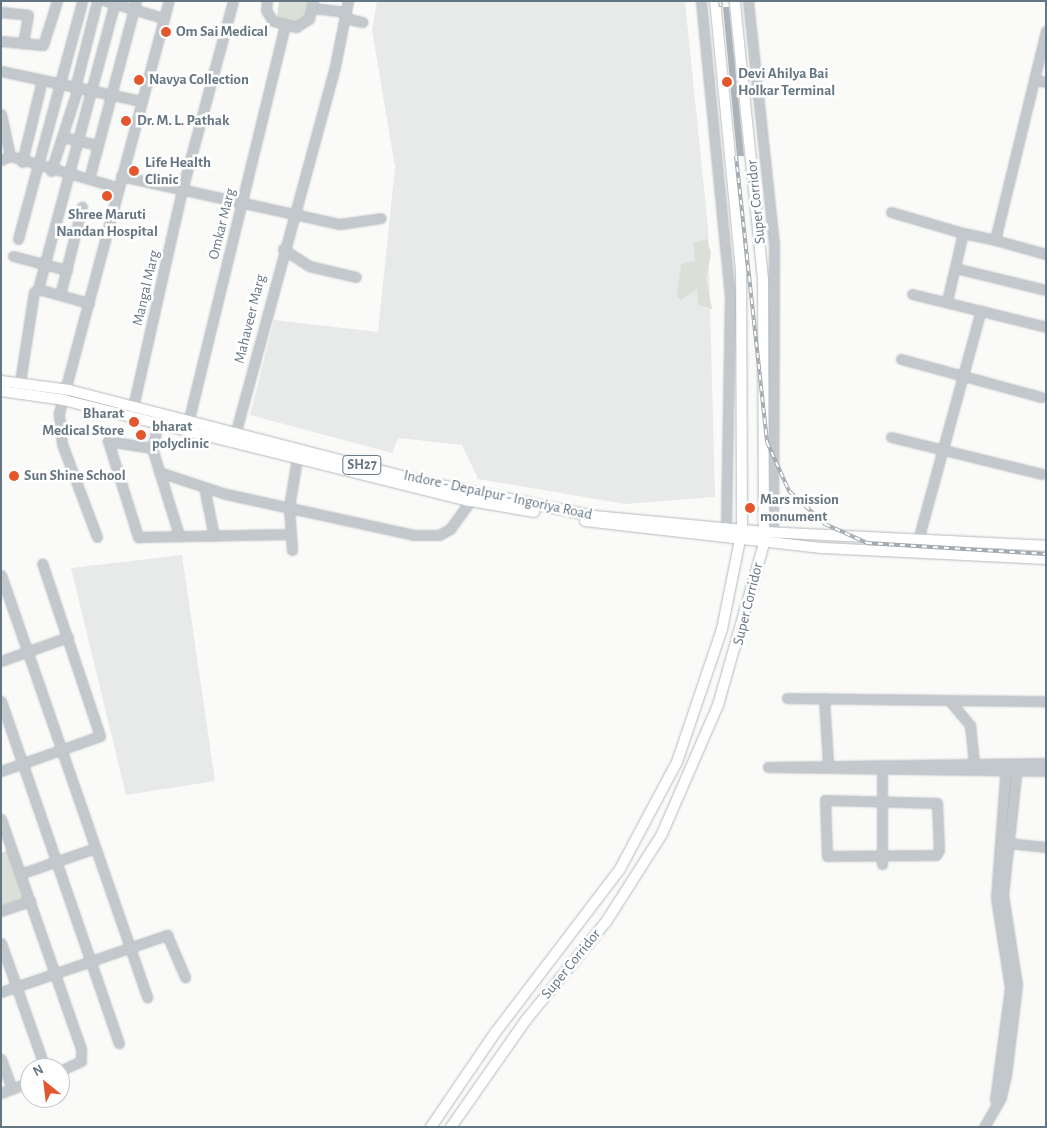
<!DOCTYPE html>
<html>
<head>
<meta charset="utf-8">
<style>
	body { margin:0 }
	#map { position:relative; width:1047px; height:1128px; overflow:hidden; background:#fafaf8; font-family:"Alegreya Sans",sans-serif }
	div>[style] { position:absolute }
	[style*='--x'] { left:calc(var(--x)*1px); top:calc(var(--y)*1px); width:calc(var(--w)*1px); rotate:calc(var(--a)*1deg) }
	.built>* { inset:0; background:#e8e9e9 }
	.green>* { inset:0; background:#dadfd7 }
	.building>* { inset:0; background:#aab3b9 }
	.roads { filter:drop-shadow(0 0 1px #b5babe) drop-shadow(0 0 1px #b5babe) }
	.minor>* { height:9px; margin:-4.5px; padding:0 4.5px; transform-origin:4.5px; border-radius:4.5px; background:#c3c8cc }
	.major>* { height:10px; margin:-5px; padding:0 5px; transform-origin:5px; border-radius:5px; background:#fff }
	.rail>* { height:4px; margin-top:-2px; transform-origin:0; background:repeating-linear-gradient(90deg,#fff 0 5.5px,#a2aab0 0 11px); box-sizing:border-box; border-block:1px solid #a2aab0 }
	.dots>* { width:14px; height:14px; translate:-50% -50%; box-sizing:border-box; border:2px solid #fff; border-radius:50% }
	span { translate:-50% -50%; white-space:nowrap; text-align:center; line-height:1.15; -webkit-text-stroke:5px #fff; paint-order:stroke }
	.shield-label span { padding:1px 4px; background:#fff; border:1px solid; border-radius:4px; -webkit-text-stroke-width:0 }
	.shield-label { font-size:14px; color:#657683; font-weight:700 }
	.poi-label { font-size:15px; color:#657683; font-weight:700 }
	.left { translate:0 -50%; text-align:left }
	.right { translate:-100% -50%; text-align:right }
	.street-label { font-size:15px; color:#657683 }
	.frame { position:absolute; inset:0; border:2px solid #657683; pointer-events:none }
	.north { position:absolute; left:20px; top:1058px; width:50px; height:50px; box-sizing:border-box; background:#fff; border:1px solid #c1c8cd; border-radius:50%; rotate:331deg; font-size:14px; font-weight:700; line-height:20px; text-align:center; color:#657683 }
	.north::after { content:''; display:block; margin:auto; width:18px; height:22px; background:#e4572e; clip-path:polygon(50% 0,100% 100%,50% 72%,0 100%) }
</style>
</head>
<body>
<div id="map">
	<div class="built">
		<i style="clip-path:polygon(377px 1px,685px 1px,708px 228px,715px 497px,625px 504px,478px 479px,462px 445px,398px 438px,392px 453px,250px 415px,274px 320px,378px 332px,395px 167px,372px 30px)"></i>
		<i style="clip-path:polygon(182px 555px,215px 781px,126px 795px,71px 568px)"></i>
	</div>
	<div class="green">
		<i style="clip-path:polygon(279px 1px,311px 1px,307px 27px,276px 24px)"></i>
		<i style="clip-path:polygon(707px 239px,711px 253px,706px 279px,712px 309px,698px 305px,697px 289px,681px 300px,677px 296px,681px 264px,695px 261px,693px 243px)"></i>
		<i style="clip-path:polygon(8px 850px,25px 898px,1px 907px,1px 853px)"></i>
	</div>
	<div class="building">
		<i style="clip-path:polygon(723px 7px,729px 7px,744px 156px,737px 156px)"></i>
	</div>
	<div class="roads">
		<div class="minor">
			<i style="--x:106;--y:1;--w:59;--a:16.6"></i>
			<i style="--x:267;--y:1;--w:9;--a:96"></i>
			<i style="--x:266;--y:10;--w:13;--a:58"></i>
			<i style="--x:273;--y:21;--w:24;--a:15"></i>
			<i style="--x:296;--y:27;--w:15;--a:-32"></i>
			<i style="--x:309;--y:19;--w:18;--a:-77"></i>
			<i style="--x:701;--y:1;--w:296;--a:84.4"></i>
			<i style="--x:730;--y:296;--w:239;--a:91"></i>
			<i style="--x:748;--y:1;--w:245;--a:83.9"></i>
			<i style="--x:774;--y:245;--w:293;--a:90.2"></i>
			<i style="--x:313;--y:8;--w:33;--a:7"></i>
			<i style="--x:1;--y:12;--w:27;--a:6"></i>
			<i style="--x:28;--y:15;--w:29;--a:100"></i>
			<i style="--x:345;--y:18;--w:18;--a:13"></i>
			<i style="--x:1;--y:41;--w:42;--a:5.4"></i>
			<i style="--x:43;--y:45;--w:46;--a:-72.3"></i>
			<i style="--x:1;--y:71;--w:143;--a:12.1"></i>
			<i style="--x:1034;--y:80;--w:12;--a:9"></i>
			<i style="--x:75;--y:88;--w:90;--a:-75.8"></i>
			<i style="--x:1;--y:114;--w:43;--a:77.9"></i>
			<i style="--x:63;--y:137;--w:35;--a:13"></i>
			<i style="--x:1;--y:160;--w:10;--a:-24"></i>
			<i style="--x:10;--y:156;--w:111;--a:16.2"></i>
			<i style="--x:22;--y:162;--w:84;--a:-76.3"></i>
			<i style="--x:51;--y:171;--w:85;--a:-72.2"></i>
			<i style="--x:121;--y:176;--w:224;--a:12.4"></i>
			<i style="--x:340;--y:224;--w:41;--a:-8.3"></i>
			<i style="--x:89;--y:179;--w:184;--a:-75.2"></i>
			<i style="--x:891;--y:212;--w:75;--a:16.3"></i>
			<i style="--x:18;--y:239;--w:246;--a:-74.9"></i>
			<i style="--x:995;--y:240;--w:53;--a:15.4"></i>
			<i style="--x:283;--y:249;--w:31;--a:33"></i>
			<i style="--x:309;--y:266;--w:48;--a:13.2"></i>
			<i style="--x:13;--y:256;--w:56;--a:14.5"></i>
			<i style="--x:955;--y:268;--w:94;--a:13.6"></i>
			<i style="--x:38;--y:289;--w:298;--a:-75"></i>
			<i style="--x:912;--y:294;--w:138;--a:13.8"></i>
			<i style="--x:60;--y:295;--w:91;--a:-76"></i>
			<i style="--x:947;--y:301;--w:70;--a:-76.8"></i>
			<i style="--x:963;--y:233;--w:33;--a:12"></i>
			<i style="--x:995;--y:240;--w:215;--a:-76.3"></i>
			<i style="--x:901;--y:359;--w:145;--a:15.2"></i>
			<i style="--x:20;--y:382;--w:91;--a:-81.2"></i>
			<i style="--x:34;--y:292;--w:5;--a:-37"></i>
			<i style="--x:38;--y:289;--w:53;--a:15.4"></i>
			<i style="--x:133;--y:407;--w:222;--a:-77.3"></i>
			<i style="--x:182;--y:190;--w:196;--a:-74.9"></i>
			<i style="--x:158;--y:423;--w:26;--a:103"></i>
			<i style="--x:152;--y:448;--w:91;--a:72.8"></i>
			<i style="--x:187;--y:427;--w:413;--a:-76.3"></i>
			<i style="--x:236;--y:431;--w:378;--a:-74.8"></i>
			<i style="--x:335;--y:66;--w:66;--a:-78.7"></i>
			<i style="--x:891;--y:437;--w:155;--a:13.8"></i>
			<i style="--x:152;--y:448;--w:45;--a:-171"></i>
			<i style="--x:108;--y:441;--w:101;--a:72.6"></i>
			<i style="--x:138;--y:537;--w:153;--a:-1.1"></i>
			<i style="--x:159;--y:472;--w:71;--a:18.2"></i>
			<i style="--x:226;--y:494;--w:192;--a:12.3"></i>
			<i style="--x:414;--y:535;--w:25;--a:0"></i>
			<i style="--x:439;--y:535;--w:13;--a:-29"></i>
			<i style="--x:450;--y:529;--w:34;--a:-54"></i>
			<i style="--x:204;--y:487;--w:50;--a:78.5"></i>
			<i style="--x:97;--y:537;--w:99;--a:-110.6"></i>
			<i style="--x:62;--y:444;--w:31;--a:-96"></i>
			<i style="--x:59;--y:413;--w:426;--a:-75.1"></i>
			<i style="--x:918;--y:540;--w:238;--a:-74.7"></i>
			<i style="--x:292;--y:550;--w:43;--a:-94"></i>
			<i style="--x:289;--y:507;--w:50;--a:-80.7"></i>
			<i style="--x:1;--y:575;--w:447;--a:70.9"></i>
			<i style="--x:1;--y:661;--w:71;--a:-19.7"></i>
			<i style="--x:787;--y:698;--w:259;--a:0.7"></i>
			<i style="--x:824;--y:698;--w:65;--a:86.5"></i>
			<i style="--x:949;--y:700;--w:33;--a:50"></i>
			<i style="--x:970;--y:725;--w:38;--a:84"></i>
			<i style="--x:1;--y:701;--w:362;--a:71"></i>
			<i style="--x:1046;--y:763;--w:278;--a:179.2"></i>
			<i style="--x:768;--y:767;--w:278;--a:0.8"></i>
			<i style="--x:882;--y:765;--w:99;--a:90"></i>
			<i style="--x:1;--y:771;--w:105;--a:-19.5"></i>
			<i style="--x:100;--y:736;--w:182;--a:-108.5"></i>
			<i style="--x:825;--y:800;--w:112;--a:1.5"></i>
			<i style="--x:937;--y:803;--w:47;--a:87.6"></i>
			<i style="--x:939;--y:850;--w:6;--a:121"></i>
			<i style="--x:936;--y:855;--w:109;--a:179.5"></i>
			<i style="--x:827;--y:856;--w:56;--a:-92"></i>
			<i style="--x:1;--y:819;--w:244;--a:70.8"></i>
			<i style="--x:81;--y:1049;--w:12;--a:90"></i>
			<i style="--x:81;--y:1061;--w:23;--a:155"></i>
			<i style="--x:1008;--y:843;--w:38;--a:6"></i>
			<i style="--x:20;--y:874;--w:79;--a:-19.1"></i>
			<i style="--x:1;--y:911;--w:31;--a:-19"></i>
			<i style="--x:1;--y:943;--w:133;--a:70.6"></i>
			<i style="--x:1;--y:992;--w:176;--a:-19"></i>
			<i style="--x:167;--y:935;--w:46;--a:66.8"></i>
			<i style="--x:1;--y:1059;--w:32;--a:70"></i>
			<i style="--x:1;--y:1093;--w:31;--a:-21"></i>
			<i style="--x:995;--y:1100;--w:113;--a:-82.4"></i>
			<i style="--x:1010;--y:988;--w:91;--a:-98.8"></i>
			<i style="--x:996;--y:898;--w:132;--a:-85.7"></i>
			<i style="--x:984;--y:1127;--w:34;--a:-60"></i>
			<i style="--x:1001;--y:1097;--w:23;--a:-77"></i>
			<i style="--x:1006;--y:1075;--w:91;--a:-83"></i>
			<i style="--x:1017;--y:985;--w:91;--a:-98.8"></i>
			<i style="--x:1003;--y:895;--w:130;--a:-83.8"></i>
		</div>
		<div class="major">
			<i style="--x:1;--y:381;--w:69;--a:7.5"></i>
			<i style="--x:69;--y:390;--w:368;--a:14.5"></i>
			<i style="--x:425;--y:482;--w:172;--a:11.4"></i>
			<i style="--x:594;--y:516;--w:171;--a:5.4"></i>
			<i style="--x:764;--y:532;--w:282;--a:2.8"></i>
			<i style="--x:1;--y:391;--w:64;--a:8.1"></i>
			<i style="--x:64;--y:400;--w:418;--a:14"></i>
			<i style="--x:470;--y:501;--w:65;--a:9.8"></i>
			<i style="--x:585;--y:521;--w:240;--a:6.5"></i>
			<i style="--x:823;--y:548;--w:223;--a:2.8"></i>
			<i style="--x:431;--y:1127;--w:114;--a:-55.8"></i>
			<i style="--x:495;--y:1033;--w:206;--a:-52.7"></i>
			<i style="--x:620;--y:869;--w:121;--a:-62"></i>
			<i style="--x:677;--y:762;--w:140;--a:-71.3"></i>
			<i style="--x:722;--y:629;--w:101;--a:-78.6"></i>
			<i style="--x:742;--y:530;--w:260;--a:-90.2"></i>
			<i style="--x:741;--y:270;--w:270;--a:-95.5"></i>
			<i style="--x:451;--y:1127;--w:131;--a:-55"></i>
			<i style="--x:526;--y:1020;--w:127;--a:-50.8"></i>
			<i style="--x:606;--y:922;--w:104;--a:-57.5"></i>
			<i style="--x:662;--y:834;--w:141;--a:-66.5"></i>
			<i style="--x:718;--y:705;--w:168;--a:-74.1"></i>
			<i style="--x:764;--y:543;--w:264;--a:-90.2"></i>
			<i style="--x:763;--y:279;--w:279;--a:-95.8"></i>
		</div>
	</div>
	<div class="rail">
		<i style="--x:720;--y:1;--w:6;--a:81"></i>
		<i style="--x:736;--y:156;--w:288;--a:83.8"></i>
		<i style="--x:767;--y:442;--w:54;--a:65.8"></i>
		<i style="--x:789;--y:491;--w:49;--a:42.5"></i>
		<i style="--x:825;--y:524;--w:46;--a:24.3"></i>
		<i style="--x:867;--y:543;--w:179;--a:3.5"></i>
	</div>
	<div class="dots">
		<i style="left:166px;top:32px;background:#e4572e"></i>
		<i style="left:139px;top:80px;background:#e4572e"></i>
		<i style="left:727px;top:82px;background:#e4572e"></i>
		<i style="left:126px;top:121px;background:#e4572e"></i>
		<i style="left:134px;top:171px;background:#e4572e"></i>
		<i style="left:107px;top:196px;background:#e4572e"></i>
		<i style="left:134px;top:422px;background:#e4572e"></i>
		<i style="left:141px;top:435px;background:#e4572e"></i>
		<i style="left:14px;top:476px;background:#e4572e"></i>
		<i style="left:750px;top:508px;background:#e4572e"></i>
	</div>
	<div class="shield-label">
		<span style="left:362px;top:465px">SH27</span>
	</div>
	<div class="poi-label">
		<span class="left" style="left:176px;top:32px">Om Sai Medical</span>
		<span class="left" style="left:738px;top:82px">Devi Ahilya Bai<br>Holkar Terminal</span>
		<span class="left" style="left:149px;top:80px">Navya Collection</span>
		<span class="left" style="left:137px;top:121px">Dr. M. L. Pathak</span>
		<span class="left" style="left:145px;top:171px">Life Health<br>Clinic</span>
		<span style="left:107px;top:223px">Shree Maruti<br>Nandan Hospital</span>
		<span class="right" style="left:124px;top:422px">Bharat<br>Medical Store</span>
		<span class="left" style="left:152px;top:435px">bharat<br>polyclinic</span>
		<span class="left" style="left:24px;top:476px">Sun Shine School</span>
		<span class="left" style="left:760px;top:508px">Mars mission<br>monument</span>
	</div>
	<div class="street-label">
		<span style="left:756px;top:202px;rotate:-96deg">Super Corridor</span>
		<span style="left:222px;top:224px;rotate:-76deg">Omkar Marg</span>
		<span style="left:146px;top:288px;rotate:-77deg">Mangal Marg</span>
		<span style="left:250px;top:319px;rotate:-76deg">Mahaveer Marg</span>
		<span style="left:498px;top:495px;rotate:12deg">Indore - Depalpur - Ingoriya Road</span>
		<span style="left:748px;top:604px;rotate:-76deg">Super Corridor</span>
		<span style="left:571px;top:964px;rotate:-51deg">Super Corridor</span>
	</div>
	<div class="frame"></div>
	<div class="north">N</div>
</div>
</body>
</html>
